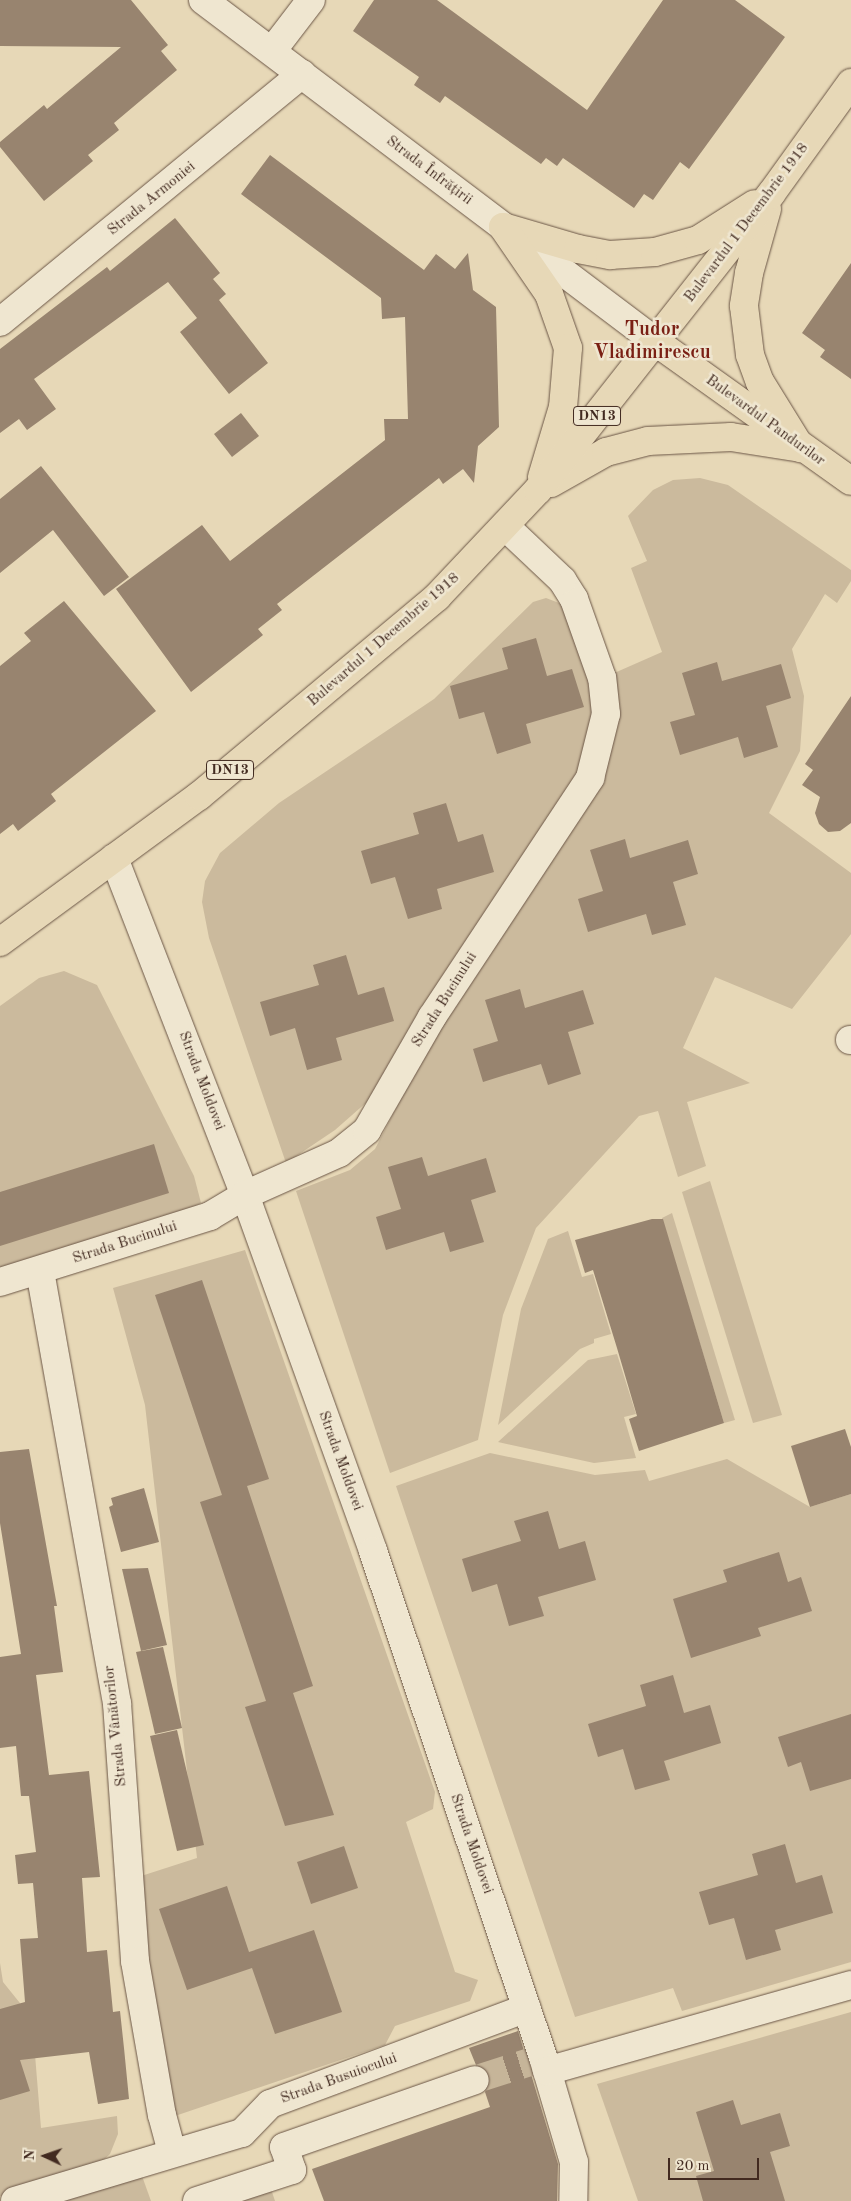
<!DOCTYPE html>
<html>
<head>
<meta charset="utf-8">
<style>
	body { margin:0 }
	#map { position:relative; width:851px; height:2201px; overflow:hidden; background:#e7d8b7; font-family:"Old Standard TT",serif }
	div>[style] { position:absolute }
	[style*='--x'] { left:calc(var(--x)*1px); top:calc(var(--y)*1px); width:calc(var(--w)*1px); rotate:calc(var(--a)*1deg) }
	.green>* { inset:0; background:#cbba9d }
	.building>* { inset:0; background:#98846f }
	.minor-tunnel>* { height:28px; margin-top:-14px; transform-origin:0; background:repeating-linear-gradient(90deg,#c6b599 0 28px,transparent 0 42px) }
	.roads { filter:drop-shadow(0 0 1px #6b5646) drop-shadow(0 0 1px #6b5646) }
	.minor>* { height:28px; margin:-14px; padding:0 14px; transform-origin:14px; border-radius:14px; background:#efe6d0 }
	.major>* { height:28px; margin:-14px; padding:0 14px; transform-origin:14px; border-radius:14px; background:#e7d8b7 }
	span { translate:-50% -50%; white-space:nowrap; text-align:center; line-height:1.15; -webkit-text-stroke:5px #efe6d0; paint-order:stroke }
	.shield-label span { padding:1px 4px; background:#efe6d0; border:1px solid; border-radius:4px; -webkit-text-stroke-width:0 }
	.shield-label { font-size:14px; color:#422a20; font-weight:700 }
	.street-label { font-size:15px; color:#422a20 }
	.district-label { font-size:20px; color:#7a1f14; font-weight:700 }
	.north { position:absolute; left:20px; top:2131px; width:50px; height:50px; -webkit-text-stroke:4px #efe6d0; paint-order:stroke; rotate:273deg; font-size:14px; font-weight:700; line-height:20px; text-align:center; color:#422a20 }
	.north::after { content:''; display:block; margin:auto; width:18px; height:22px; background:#422a20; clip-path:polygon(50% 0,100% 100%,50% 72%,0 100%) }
	.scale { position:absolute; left:668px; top:2158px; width:91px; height:22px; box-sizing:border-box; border:2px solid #422a20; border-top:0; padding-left:6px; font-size:15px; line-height:18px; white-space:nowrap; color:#422a20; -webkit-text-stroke:4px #efe6d0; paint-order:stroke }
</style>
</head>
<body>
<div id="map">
	<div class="green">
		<i style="clip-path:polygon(700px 478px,728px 485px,851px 570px,851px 581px,837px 603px,825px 594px,792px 649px,804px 696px,800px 751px,769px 813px,851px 873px,851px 934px,792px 1009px,715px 977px,683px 1048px,750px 1083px,687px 1102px,706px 1166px,678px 1177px,658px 1111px,639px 1116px,536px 1228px,503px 1315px,478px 1440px,390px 1473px,296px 1191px,350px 1170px,375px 1149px,435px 1032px,601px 783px,612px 674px,662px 652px,631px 568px,647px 561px,628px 516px,653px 490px,673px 480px)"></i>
		<i style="clip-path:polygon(546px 598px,559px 603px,567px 613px,589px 680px,594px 713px,577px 774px,368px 1101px,335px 1130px,286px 1163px,209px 938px,202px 902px,205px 881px,220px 853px,279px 803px,434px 699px,533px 602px)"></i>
		<i style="clip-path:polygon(64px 971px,97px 985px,194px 1176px,201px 1203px,178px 1216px,0 1272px,0 1006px,39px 978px)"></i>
		<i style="clip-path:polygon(710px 1181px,782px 1415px,753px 1423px,682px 1192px)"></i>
		<i style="clip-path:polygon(672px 1213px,735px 1420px,724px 1423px,662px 1218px)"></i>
		<i style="clip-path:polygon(568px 1231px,582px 1277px,593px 1274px,611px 1334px,594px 1339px,594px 1343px,580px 1349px,498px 1425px,521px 1309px,548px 1239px)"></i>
		<i style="clip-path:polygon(245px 1250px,435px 1792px,433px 1809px,406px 1822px,455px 1972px,478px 1980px,470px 2001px,395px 2026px,385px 2045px,172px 2117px,135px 1878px,197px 1858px,145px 1405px,113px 1288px)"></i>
		<i style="clip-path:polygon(617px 1354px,636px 1414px,624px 1417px,636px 1458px,594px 1463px,498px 1442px,588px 1360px)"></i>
		<i style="clip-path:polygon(490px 1453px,595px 1475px,645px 1470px,649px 1481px,727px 1459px,810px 1507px,851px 1494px,851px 1962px,682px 2011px,673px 1988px,575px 2017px,396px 1486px)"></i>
		<i style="clip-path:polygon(0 1963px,3px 1982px,32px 2018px,41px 2128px,117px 2116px,118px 2134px,110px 2154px,95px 2168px,0 2196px)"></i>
		<i style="clip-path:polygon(851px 2012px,851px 2201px,638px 2201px,597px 2084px)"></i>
		<i style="clip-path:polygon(142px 2176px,151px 2201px,62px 2201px)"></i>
		<i style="clip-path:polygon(271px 2189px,275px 2201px,234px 2201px)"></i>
	</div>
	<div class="building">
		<i style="clip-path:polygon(0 0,131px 0,168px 45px,161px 51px,177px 70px,114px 123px,119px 130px,88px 155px,93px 161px,44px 201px,0 147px,0 142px,44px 105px,47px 109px,121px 47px,0 46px)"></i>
		<i style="clip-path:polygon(374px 0,437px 0,587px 110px,663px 0,735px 0,785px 37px,689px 169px,680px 162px,653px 200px,644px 194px,634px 208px,563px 158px,557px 166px,546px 158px,541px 164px,445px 96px,440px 103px,414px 85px,419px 77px,353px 31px)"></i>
		<i style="clip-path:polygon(270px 155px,424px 270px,436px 254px,455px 269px,468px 253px,473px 290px,496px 307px,499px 427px,478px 446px,474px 483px,463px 469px,443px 484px,439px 478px,277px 604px,282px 610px,258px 629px,263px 635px,191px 692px,116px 589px,202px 525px,230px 561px,385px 440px,384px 419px,408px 419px,405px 317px,382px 319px,381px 298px,241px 194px)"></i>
		<i style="clip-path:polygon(175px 218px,220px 273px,213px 279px,226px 294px,219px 300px,268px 363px,229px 394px,180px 332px,197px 318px,168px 282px,34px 379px,56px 409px,27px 430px,19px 419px,0 433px,0 349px,107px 267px,110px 271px)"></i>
		<i style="clip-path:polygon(851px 263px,851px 379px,820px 357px,825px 350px,802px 333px)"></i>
		<i style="clip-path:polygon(241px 413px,259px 436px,232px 457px,214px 434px)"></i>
		<i style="clip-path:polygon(41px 466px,129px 577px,104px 596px,53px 530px,0 573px,0 499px)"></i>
		<i style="clip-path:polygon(64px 601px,156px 711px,51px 794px,56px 801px,18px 831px,13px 824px,0 834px,0 666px,31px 641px,24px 633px)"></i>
		<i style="clip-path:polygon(536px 638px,547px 676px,572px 669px,584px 707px,526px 724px,531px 743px,497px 754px,484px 712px,459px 719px,450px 686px,508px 669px,502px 648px)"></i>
		<i style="clip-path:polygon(717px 662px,722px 681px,781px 664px,791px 698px,766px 706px,778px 747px,744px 758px,738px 737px,680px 755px,670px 722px,695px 715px,682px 673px)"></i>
		<i style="clip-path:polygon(851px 696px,851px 823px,840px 831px,828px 832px,819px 824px,815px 813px,820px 797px,802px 785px,813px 770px,805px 764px)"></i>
		<i style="clip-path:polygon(446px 803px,458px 842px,483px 834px,494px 872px,437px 889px,442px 909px,408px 919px,395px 877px,371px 884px,361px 851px,419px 834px,413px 813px)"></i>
		<i style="clip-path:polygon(625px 839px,630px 858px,688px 840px,698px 874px,673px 882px,686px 925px,652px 935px,646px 914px,588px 932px,578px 899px,603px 891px,590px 850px)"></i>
		<i style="clip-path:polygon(346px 955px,358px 995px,384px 987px,394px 1021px,336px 1038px,342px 1060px,307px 1070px,295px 1028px,270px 1036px,260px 1002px,319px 985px,313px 965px)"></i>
		<i style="clip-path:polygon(520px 989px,525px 1008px,583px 990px,594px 1024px,568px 1032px,581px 1074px,548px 1085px,541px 1064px,483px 1082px,473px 1049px,498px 1041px,485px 1000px)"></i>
		<i style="clip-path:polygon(154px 1144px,169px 1193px,0 1246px,0 1192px)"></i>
		<i style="clip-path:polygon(422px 1157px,428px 1176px,486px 1158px,496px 1192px,471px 1200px,484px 1242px,450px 1252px,444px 1232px,386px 1250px,376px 1217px,401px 1209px,388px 1167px)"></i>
		<i style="clip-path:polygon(652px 1219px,663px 1219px,724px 1423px,639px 1451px,629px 1419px,637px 1416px,617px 1348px,593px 1270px,585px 1273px,575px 1240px)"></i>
		<i style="clip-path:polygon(202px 1280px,269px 1479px,247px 1486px,313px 1686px,293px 1693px,334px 1815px,285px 1826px,245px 1707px,266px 1701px,200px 1502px,222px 1495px,155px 1295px)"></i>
		<i style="clip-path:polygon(845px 1429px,851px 1447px,851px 1494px,810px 1507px,791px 1446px)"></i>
		<i style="clip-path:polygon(29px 1449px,57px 1606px,54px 1606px,63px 1672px,36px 1675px,49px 1775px,89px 1771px,100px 1877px,82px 1878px,87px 1952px,107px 1950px,113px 2012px,120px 2011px,124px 2048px,129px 2099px,98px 2104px,89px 2052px,20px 2060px,30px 2091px,0 2100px,0 2009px,25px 2002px,20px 1939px,38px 1938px,33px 1883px,18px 1884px,15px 1855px,36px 1852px,29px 1796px,21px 1796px,16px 1746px,0 1748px,0 1657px,21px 1654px,0 1523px,0 1452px)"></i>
		<i style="clip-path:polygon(144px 1488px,159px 1542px,121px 1552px,109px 1507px,113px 1505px,111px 1498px)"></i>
		<i style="clip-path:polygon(548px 1511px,559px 1549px,585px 1541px,596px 1580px,538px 1597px,544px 1616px,509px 1626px,497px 1584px,472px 1592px,462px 1559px,521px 1541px,514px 1521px)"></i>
		<i style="clip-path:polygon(779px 1552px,788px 1582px,801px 1577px,812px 1611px,758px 1628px,761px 1636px,691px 1658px,673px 1599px,727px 1582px,723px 1570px)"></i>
		<i style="clip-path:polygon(148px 1568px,167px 1645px,141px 1651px,122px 1569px)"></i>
		<i style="clip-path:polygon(163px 1647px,182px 1728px,155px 1734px,136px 1652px)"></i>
		<i style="clip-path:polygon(673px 1675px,684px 1713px,710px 1705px,721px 1743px,664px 1761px,670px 1780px,635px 1790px,623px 1749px,598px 1757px,588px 1724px,646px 1706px,640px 1685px)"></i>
		<i style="clip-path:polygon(851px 1714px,851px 1779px,810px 1791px,801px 1762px,788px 1767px,778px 1737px)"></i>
		<i style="clip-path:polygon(177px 1730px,204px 1845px,177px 1851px,150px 1736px)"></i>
		<i style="clip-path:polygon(785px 1844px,796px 1883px,822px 1875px,833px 1913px,775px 1930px,781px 1950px,746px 1960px,734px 1918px,709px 1925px,699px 1892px,758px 1875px,752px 1854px)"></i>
		<i style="clip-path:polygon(344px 1846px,358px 1888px,311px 1904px,297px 1862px)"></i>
		<i style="clip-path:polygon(227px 1886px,249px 1952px,314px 1930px,342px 2012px,275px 2034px,252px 1968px,187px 1990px,159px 1909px)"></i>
		<i style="clip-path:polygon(518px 2031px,558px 2164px,557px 2201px,324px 2201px,312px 2169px,490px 2107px,485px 2092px,490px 2083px,490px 2075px,485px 2068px,476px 2065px,469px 2048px)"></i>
		<i style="clip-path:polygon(733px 2100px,741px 2125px,780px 2113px,790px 2146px,770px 2152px,785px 2201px,703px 2201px,696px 2176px,714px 2171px,696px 2112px)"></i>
	</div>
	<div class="minor-tunnel">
		<i style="--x:480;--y:2078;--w:52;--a:-17.7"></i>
	</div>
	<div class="roads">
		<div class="minor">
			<i style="--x:203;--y:0;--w:568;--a:37.05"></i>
			<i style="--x:272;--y:51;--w:64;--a:-52.6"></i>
			<i style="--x:0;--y:322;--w:391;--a:-39.4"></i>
			<i style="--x:114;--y:858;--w:362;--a:68.8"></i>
			<i style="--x:245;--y:1195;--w:378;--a:70.2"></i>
			<i style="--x:373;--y:1551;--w:534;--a:71.43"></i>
			<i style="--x:543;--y:2057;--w:109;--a:73.6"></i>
			<i style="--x:574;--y:2162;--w:39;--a:91"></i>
			<i style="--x:850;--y:1040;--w:1;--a:0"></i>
			<i style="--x:40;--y:1271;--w:439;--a:79.9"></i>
			<i style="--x:117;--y:1703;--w:259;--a:86"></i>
			<i style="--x:135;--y:1961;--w:156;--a:80.1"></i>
			<i style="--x:162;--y:2115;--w:38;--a:75"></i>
			<i style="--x:0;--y:1282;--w:220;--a:-17.4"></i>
			<i style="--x:210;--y:1216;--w:41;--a:-31"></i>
			<i style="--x:245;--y:1195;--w:103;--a:-24.1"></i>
			<i style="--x:339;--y:1153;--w:36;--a:-39"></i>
			<i style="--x:367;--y:1130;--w:130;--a:-60.1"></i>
			<i style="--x:432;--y:1017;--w:287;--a:-56.5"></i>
			<i style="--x:590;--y:778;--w:66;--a:-76"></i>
			<i style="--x:606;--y:714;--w:36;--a:-96"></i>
			<i style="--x:602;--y:678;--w:84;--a:-109.5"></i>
			<i style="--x:574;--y:599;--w:22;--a:-122"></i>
			<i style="--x:562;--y:580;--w:77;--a:-136.6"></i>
			<i style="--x:547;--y:2071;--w:316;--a:-15.8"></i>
			<i style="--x:15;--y:2201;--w:237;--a:-16.7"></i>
			<i style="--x:242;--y:2133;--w:40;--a:-46"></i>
			<i style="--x:270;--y:2104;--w:274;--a:-20.5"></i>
			<i style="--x:197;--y:2201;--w:100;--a:-18.1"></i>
			<i style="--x:292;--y:2170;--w:24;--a:-109"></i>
			<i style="--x:284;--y:2147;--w:202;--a:-19.3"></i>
		</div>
		<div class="major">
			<i style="--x:767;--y:209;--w:66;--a:105.7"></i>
			<i style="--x:749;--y:273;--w:33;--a:99"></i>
			<i style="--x:744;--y:306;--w:49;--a:83"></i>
			<i style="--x:750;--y:355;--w:29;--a:70"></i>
			<i style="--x:760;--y:382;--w:78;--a:58.2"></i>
			<i style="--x:503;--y:227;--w:78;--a:16.3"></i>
			<i style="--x:578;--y:249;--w:33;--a:11"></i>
			<i style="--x:610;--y:255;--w:45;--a:-3.8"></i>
			<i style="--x:655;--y:252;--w:45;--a:-15.6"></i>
			<i style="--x:698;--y:240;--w:67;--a:-32.3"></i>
			<i style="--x:503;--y:227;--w:81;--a:55.5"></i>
			<i style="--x:549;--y:294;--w:57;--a:70.6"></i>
			<i style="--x:568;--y:348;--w:59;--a:94.8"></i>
			<i style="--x:563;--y:407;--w:73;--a:106.7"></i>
			<i style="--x:656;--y:342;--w:239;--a:35.5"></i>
			<i style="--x:551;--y:483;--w:63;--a:-29.4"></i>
			<i style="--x:606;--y:452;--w:43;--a:-14.7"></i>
			<i style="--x:648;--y:441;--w:83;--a:-2.8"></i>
			<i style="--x:731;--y:437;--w:71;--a:8.9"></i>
			<i style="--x:0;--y:942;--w:247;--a:-36.3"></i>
			<i style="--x:199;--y:796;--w:310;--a:-39.9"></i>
			<i style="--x:437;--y:597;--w:147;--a:-46.7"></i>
			<i style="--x:538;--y:490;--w:377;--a:-51.8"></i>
			<i style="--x:771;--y:194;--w:137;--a:-54.2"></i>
		</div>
	</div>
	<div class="shield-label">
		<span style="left:597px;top:416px">DN13</span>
		<span style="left:230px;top:770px">DN13</span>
	</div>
	<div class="street-label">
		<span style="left:429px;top:171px;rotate:37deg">Strada Înfrățirii</span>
		<span style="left:152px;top:199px;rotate:-39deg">Strada Armoniei</span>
		<span style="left:747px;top:223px;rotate:-53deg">Bulevardul 1 Decembrie 1918</span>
		<span style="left:765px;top:421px;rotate:36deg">Bulevardul Pandurilor</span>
		<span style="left:384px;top:640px;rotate:-41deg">Bulevardul 1 Decembrie 1918</span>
		<span style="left:445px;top:1000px;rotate:-58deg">Strada Bucinului</span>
		<span style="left:201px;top:1081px;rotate:69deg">Strada Moldovei</span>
		<span style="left:125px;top:1243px;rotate:-18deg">Strada Bucinului</span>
		<span style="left:340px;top:1461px;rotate:70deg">Strada Moldovei</span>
		<span style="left:116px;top:1726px;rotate:-96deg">Strada Vânătorilor</span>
		<span style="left:471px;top:1844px;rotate:71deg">Strada Moldovei</span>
		<span style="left:339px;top:2079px;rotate:-20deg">Strada Busuiocului</span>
	</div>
	<div class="district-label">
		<span style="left:652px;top:342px">Tudor<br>Vladimirescu</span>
	</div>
	<div class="north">N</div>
	<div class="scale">20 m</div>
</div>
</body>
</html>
